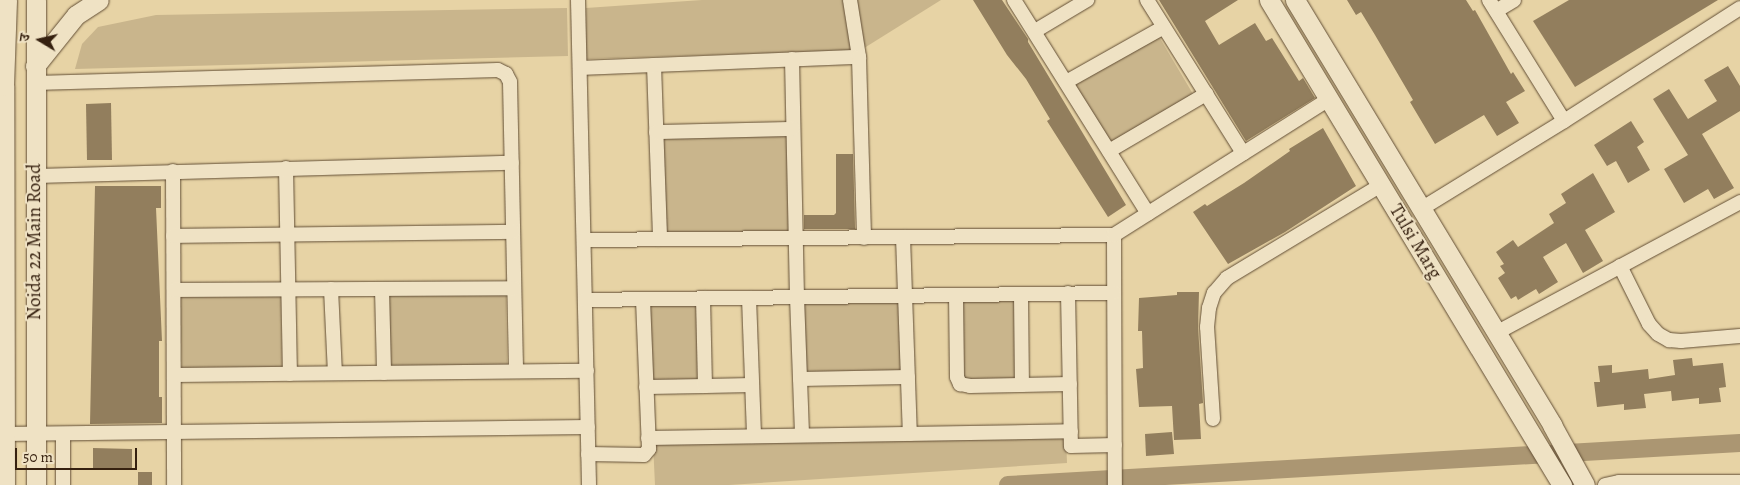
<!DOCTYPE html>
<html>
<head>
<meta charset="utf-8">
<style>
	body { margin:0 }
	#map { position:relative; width:1740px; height:485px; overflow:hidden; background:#e7d3a5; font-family:Alegreya,"Noto Serif Devanagari",serif }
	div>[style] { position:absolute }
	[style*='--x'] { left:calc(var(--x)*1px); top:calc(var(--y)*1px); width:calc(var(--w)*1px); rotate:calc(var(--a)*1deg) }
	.green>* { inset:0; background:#c9b58c }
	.canal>* { height:18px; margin:-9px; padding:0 9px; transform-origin:9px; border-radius:9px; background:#ab9672 }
	.building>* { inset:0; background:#927e5d }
	.roads { filter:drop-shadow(0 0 1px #624e35) drop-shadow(0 0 1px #624e35) }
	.street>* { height:14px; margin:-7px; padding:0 7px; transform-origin:7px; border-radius:7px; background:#efe2c4 }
	.secondary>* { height:19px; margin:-9.5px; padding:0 9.5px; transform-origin:9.5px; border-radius:9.5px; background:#efe2c4 }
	span { translate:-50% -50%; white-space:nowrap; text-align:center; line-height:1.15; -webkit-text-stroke:4px #efe2c4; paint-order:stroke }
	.street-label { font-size:19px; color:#362110 }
	.north { position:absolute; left:15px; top:15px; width:50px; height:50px; -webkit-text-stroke:4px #efe2c4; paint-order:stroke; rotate:279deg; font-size:14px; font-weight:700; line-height:20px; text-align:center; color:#362110 }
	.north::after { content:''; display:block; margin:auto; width:18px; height:22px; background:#362110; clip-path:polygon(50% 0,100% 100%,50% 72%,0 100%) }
	.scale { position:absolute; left:15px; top:448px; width:122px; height:22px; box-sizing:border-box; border:2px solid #362110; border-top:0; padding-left:6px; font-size:15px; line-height:18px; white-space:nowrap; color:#362110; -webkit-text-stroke:4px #efe2c4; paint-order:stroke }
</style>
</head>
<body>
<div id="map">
	<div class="green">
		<i style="clip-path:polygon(702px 0,941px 0,861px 50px,586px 59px,586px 8px)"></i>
		<i style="clip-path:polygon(567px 8px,568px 56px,75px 69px,82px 44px,98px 27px,156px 15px)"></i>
		<i style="clip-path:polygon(1158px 35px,1193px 94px,1110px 144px,1075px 85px)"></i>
		<i style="clip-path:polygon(787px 134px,789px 232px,664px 235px,662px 137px)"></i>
		<i style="clip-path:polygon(281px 293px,282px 369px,182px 371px,180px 295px)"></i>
		<i style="clip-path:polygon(506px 293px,507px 366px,388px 369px,386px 295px)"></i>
		<i style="clip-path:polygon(1017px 297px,1018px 382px,962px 383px,961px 298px)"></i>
		<i style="clip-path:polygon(902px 298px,904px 373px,803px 376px,801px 301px)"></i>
		<i style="clip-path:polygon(700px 301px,702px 383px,648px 384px,647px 302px)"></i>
		<i style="clip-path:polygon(1066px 436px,1067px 463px,729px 485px,655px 485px,653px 443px)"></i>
	</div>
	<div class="canal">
		<i style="--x:1008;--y:485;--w:733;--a:-3.28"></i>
	</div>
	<div class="building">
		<i style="clip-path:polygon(973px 0,1002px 0,1028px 39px,1028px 42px,1126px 205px,1108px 217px,1047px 121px,1050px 119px,1026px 79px,1007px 55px)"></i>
		<i style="clip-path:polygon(1159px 0,1238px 0,1205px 21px,1219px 45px,1255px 23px,1266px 41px,1272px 38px,1299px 81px,1303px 78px,1315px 98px,1246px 141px)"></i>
		<i style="clip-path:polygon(1347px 0,1466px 0,1473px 11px,1475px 10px,1511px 74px,1513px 72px,1525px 91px,1506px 102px,1519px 123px,1497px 136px,1484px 115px,1435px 144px,1410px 102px,1413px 100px,1375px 35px,1361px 12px,1356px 15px)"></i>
		<i style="clip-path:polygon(1569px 0,1718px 0,1575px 87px,1533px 21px)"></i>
		<i style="clip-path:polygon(1728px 66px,1740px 86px,1740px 111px,1702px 134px,1734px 188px,1714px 199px,1708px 189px,1684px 203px,1664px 169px,1688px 155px,1653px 99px,1669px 89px,1688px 119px,1717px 101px,1704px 80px)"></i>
		<i style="clip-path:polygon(111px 103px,112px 160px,87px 160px,86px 104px)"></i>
		<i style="clip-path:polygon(1631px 121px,1644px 142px,1637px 147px,1650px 170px,1628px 183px,1616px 161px,1607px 166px,1594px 145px)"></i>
		<i style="clip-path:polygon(1323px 128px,1356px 186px,1285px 232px,1228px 264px,1193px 212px,1205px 204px,1207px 206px,1244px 183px,1290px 151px,1289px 149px)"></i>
		<i style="clip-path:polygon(836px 154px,853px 154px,855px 229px,804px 229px,804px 215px,834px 215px,836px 213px)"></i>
		<i style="clip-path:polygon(1593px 173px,1615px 212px,1585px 230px,1603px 261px,1583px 273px,1566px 243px,1543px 257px,1558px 282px,1539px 294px,1536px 289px,1518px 300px,1516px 296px,1511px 299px,1498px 278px,1505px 273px,1500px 266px,1504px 264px,1496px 252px,1513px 240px,1518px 247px,1554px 223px,1549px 214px,1566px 203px,1561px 194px)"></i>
		<i style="clip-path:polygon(95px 186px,161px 186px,161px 208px,156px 208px,162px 341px,159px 341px,159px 397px,162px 397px,162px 423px,90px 424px)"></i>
		<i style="clip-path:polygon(1177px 292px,1199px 292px,1198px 328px,1203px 403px,1199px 404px,1201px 439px,1174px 440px,1172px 406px,1139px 407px,1136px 369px,1143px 368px,1142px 331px,1138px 331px,1139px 298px,1177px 295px)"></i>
		<i style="clip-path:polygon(1692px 358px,1693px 366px,1723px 363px,1726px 387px,1719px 388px,1721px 402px,1699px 404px,1699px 398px,1672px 401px,1671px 391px,1644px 394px,1646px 408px,1624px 410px,1624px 404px,1597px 407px,1594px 382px,1600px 382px,1598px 366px,1612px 365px,1612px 373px,1648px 369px,1649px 379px,1675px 375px,1673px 360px)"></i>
		<i style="clip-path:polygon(1172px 432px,1174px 454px,1146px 456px,1145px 434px)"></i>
		<i style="clip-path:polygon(93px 448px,132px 449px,132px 470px,93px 469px)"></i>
		<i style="clip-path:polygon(138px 472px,152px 472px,152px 485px,138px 485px)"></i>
	</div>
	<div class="roads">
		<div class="street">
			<i style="--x:578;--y:0;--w:485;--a:88.7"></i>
			<i style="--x:850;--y:0;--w:58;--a:81"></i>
			<i style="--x:1014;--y:0;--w:252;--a:57.9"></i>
			<i style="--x:1147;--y:0;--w:181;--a:57.9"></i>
			<i style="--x:1489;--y:0;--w:142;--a:58.2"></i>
			<i style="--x:1496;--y:11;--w:21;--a:-31"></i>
			<i style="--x:1035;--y:31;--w:61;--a:-30.8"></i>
			<i style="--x:792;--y:59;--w:238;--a:88.8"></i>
			<i style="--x:797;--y:297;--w:138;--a:87.9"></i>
			<i style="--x:654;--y:65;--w:174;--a:88"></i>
			<i style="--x:580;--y:68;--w:279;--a:-2.3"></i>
			<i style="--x:859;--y:57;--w:181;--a:88.4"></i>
			<i style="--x:1066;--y:82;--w:112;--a:-29.3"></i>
			<i style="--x:35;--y:83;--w:463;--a:-1.6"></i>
			<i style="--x:498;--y:70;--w:9;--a:27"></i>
			<i style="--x:506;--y:74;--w:9;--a:63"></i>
			<i style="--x:510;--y:82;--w:289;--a:88.8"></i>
			<i style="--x:656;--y:132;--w:137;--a:-1.3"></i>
			<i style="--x:1109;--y:151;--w:113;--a:-30.4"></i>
			<i style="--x:286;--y:168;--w:206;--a:88.9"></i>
			<i style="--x:173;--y:171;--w:314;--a:89.8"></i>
			<i style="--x:35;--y:176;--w:477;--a:-1.6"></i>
			<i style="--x:1421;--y:209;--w:168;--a:-31.6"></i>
			<i style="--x:1564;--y:121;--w:209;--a:-32.7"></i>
			<i style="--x:1114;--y:235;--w:250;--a:89.8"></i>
			<i style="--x:173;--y:236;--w:340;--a:-0.7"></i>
			<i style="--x:903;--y:237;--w:197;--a:88"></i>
			<i style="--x:584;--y:240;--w:530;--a:-0.54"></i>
			<i style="--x:1114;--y:235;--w:254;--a:-32.3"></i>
			<i style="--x:1620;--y:266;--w:65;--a:63.4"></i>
			<i style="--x:1649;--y:324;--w:13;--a:48"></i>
			<i style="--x:1658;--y:334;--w:13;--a:29"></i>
			<i style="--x:1669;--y:340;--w:12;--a:5"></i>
			<i style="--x:1681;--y:341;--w:59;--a:-4.8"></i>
			<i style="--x:331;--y:289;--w:84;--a:87.3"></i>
			<i style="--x:382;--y:289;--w:84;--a:88.6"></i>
			<i style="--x:174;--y:290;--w:340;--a:-0.3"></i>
			<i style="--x:1068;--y:293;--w:153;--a:88.9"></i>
			<i style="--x:1071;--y:446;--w:44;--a:-1.3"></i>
			<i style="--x:1021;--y:294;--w:91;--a:89.4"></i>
			<i style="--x:956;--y:295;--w:82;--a:89.3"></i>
			<i style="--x:957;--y:377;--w:8;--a:67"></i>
			<i style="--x:960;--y:384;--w:10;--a:11"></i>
			<i style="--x:970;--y:386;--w:100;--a:-1.1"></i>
			<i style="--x:749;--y:298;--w:138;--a:87.9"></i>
			<i style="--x:585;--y:300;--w:529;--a:-0.76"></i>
			<i style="--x:1496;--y:333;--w:277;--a:-28.2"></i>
			<i style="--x:174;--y:375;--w:413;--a:-0.6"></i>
			<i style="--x:800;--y:379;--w:108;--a:-1.1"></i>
			<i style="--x:705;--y:386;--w:47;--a:-1.2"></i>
			<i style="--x:646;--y:387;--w:59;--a:-1"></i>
			<i style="--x:705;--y:386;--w:88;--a:-91.3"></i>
			<i style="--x:1213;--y:419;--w:92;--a:-93.7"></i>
			<i style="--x:1207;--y:327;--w:19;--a:-84"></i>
			<i style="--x:1209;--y:308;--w:16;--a:-72"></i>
			<i style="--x:1214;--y:293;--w:20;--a:-49"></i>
			<i style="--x:1227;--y:278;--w:180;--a:-31.1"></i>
			<i style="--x:4;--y:434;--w:584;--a:-0.69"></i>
			<i style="--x:63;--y:434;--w:51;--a:90"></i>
			<i style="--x:648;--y:438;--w:423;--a:-0.9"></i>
			<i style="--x:588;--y:454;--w:56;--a:1"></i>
			<i style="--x:644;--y:455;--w:8;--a:-50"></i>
			<i style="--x:649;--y:449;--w:150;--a:-92.3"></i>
			<i style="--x:1605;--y:485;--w:14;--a:-12"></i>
			<i style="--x:1619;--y:482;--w:121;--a:0"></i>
		</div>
		<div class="secondary">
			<i style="--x:1269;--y:0;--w:567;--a:58.86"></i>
			<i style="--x:1295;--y:0;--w:497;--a:58.8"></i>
			<i style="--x:1552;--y:425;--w:68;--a:61.2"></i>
			<i style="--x:35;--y:66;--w:65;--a:-51.2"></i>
			<i style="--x:76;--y:15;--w:27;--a:-33"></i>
			<i style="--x:5;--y:485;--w:399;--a:-90.1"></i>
			<i style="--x:4;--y:86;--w:86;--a:-88"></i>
			<i style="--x:36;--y:485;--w:485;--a:-90"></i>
		</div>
	</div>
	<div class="street-label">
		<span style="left:35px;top:242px;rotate:-90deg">Noida 22 Main Road</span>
		<span style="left:1415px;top:242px;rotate:59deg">Tulsi Marg</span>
	</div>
	<div class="north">उ</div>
	<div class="scale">50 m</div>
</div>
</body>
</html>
